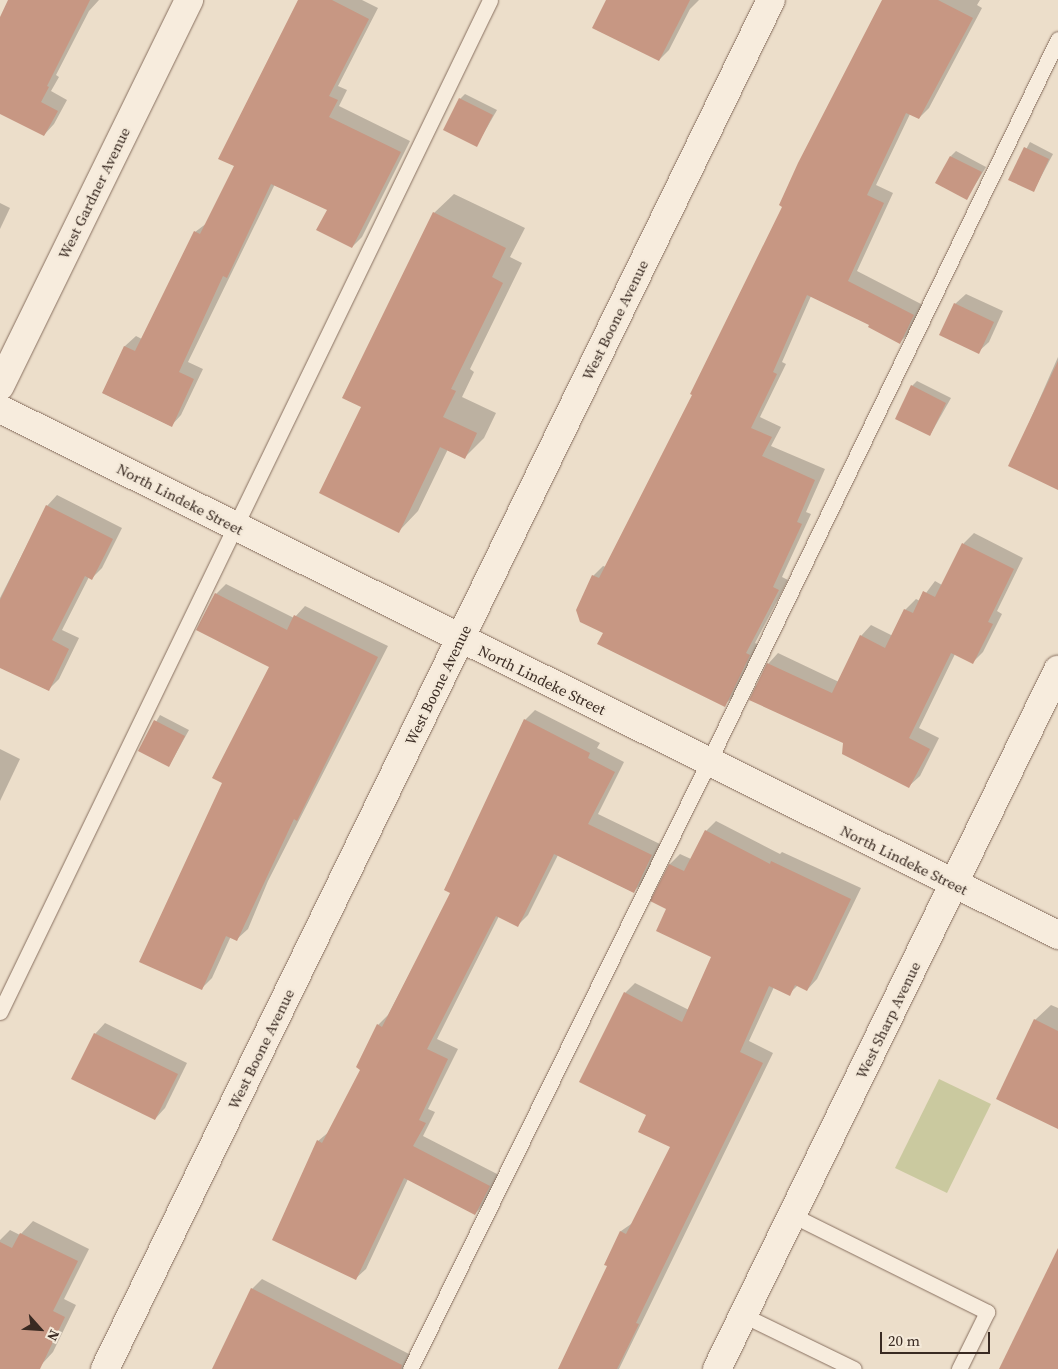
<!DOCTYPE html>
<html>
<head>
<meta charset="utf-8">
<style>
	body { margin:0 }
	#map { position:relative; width:1058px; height:1369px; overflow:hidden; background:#ecdeca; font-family:"Source Serif 4",serif }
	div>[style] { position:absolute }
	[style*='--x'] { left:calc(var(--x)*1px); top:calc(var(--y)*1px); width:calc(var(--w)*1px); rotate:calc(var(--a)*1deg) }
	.green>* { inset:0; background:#cac99f }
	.shadow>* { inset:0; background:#0003 }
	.building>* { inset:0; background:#c79783 }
	.roads { filter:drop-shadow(0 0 1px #887060) drop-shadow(0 0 1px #887060) }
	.lane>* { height:15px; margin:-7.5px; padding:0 7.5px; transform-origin:7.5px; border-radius:7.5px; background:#f7ecdd }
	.street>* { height:28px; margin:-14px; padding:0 14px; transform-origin:14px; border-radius:14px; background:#f7ecdd }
	.secondary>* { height:28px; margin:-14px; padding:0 14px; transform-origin:14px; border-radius:14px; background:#f7ecdd }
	span { translate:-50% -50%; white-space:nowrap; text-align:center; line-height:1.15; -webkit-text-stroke:4.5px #f4e9d9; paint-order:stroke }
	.street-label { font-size:15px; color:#392a22 }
	.north { position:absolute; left:15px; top:1304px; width:50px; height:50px; -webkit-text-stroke:4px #f4e9d9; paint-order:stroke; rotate:116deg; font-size:14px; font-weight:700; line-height:20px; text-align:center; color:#392a22 }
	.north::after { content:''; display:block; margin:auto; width:18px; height:22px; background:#392a22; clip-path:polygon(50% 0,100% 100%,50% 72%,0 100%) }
	.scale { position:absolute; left:880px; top:1332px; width:110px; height:22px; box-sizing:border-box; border:2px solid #392a22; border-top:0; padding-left:6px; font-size:15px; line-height:18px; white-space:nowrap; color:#392a22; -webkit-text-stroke:4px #f4e9d9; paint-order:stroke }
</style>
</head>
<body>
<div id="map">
	<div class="green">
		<i style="clip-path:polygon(939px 1079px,991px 1104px,947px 1193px,895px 1168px)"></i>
	</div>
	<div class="shadow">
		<i style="clip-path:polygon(10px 0,99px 0,89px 11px,56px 75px,59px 77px,51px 91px,67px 100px,54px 124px,44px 135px,0 112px,0 20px)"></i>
		<i style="clip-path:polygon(300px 0,362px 0,378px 8px,338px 86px,347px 90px,339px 106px,410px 141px,362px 237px,352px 247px,328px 209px,275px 184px,188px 362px,203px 369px,181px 415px,171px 426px,103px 393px,125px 346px,136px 336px,142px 339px,195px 232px,207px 223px,235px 165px)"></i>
		<i style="clip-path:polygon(607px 0,699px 0,690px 9px,669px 50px,659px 60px)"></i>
		<i style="clip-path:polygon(884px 0,980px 0,977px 5px,982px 8px,929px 108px,919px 118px,910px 114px,876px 185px,893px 193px,857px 271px,923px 305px,910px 332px,900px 342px,871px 324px,811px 296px,782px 362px,786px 364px,760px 417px,781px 427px,771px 446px,825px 469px,806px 512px,811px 514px,782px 577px,788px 580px,755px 643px,759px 645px,735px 695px,724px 705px,604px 632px,593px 576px,603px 566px,606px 567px,694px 394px)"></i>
		<i style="clip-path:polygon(465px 94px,497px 110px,477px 145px,460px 99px)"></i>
		<i style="clip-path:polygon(1030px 142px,1053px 154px,1034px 190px,1010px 179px)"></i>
		<i style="clip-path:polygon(956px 151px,986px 167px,967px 198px,951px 156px)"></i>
		<i style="clip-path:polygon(454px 194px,525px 228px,510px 257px,522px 263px,470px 369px,474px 372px,462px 397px,496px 413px,484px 438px,465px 457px,448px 449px,418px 511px,399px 531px,363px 407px,434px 213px)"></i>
		<i style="clip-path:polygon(0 203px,10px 208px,0 229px)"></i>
		<i style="clip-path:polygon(966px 294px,1003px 311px,989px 342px,978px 352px,955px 304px)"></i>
		<i style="clip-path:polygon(1058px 357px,1058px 488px,1010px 466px)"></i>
		<i style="clip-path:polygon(917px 381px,951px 398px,930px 435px,912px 386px)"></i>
		<i style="clip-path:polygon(57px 495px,122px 528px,102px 568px,92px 578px,89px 577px,62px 630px,79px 638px,59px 679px,48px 690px,0 667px,0 598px,47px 506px)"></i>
		<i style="clip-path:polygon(974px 533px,1023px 558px,997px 611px,1002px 614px,983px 652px,973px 662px,955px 654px,919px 728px,939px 738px,920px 776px,909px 786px,844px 743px,768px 664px,778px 653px,839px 682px,861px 636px,871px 625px,893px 636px,905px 610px,916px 599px,920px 601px,935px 581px,942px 585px,964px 543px)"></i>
		<i style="clip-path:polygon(226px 584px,294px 618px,305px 606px,388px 646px,268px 881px,248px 929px,237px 939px,231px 936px,212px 978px,201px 989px,224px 783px,270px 666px,216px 594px)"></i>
		<i style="clip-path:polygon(535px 710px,600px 743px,597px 748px,624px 762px,598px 814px,662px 845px,644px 881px,633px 892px,558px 855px,528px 915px,518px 925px,499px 916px,437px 1039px,458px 1049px,428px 1109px,435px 1112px,423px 1136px,499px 1175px,485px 1203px,475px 1214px,408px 1179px,366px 1269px,355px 1279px,318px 1141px,330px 1131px,362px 1069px,378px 1025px,388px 1015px,452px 893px,525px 720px)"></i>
		<i style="clip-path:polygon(160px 715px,189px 730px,169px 766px,140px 750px)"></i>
		<i style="clip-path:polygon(0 749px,20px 759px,0 801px)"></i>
		<i style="clip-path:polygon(716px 821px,780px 854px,782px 852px,861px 888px,817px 979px,807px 990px,798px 985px,789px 994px,774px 987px,749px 1041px,773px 1053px,619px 1369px,559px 1369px,609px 1266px,605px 1264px,621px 1231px,634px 1222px,672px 1147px,647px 1115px,625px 993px,635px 983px,689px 1010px,713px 956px,668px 908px,652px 901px,670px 864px,680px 854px,691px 859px,706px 831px)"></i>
		<i style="clip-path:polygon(1051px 1005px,1058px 1008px,1058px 1127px,1035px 1020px)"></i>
		<i style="clip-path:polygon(105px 1023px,187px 1063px,165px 1108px,155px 1119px,95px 1034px)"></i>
		<i style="clip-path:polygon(33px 1221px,89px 1249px,64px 1299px,76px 1305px,53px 1352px,42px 1364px,31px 1369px,0 1369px,0 1240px,10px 1230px,20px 1235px)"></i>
		<i style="clip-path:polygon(262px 1279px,411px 1355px,409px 1369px,214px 1369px,252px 1289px)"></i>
	</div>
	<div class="building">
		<i style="clip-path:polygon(8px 0,90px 0,47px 86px,49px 87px,41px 102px,58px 111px,44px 136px,0 114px,0 17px)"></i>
		<i style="clip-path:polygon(298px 0,332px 0,369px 19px,329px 96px,338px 100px,329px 117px,401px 152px,352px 248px,316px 230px,327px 210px,271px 184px,227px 278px,223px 276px,179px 372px,194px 379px,172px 427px,102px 393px,124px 346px,135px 351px,194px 231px,200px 234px,234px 166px,218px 159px)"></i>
		<i style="clip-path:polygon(606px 0,690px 0,659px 61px,592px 28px)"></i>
		<i style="clip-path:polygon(882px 0,938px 0,973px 18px,919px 119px,906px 113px,867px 195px,884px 203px,848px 281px,914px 315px,900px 344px,868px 327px,869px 325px,807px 295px,773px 372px,777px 374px,751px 428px,772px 437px,762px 456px,815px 480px,797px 522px,802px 524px,773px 587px,779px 590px,746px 653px,750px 655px,725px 707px,597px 644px,603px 633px,580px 622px,576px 610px,592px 575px,599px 578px,692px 395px,690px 394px,782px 207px,779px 205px,798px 163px)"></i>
		<i style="clip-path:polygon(459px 98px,493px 115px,477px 147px,443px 130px)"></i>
		<i style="clip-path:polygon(1024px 147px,1049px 159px,1034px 192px,1008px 180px)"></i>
		<i style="clip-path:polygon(950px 156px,982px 172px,967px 200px,935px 183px)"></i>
		<i style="clip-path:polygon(433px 212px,506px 248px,492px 277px,503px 283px,451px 389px,456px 391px,443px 417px,477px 433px,465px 459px,440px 447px,399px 533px,319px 493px,361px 407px,342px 398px)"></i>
		<i style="clip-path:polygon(954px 303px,994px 322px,979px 354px,939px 335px)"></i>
		<i style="clip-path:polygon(1058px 361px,1058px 490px,1008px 466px)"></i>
		<i style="clip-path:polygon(911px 385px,946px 403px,930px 436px,895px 419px)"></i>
		<i style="clip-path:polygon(46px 505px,113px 539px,92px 580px,85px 576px,52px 640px,69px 649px,49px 691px,0 668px,0 600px)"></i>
		<i style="clip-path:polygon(962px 543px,1014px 569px,988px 622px,993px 624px,973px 664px,951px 653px,909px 738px,930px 749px,909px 788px,842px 754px,843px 743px,749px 700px,767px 663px,832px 693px,860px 635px,885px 648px,904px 609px,913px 613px,923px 591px,935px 597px)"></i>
		<i style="clip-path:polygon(215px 593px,287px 630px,294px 615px,378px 657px,297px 821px,294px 819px,237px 941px,226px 936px,202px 990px,139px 962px,222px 783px,212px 778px,269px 667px,196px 630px)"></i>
		<i style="clip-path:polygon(524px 719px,590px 753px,588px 758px,615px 772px,588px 824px,652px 855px,634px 893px,554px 854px,518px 927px,496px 916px,427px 1049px,448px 1059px,419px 1120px,426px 1123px,413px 1146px,490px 1186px,475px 1215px,404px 1178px,356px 1280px,272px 1240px,317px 1140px,322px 1143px,360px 1070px,356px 1067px,377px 1024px,382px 1027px,450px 893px,444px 890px)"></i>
		<i style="clip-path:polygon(154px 720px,185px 736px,169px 767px,138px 751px)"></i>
		<i style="clip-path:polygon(705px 830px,770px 864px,771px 861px,851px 899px,807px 991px,795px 985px,790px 996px,769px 986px,740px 1052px,763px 1063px,636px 1323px,639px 1324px,617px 1369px,558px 1369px,607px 1266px,604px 1265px,620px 1231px,626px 1234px,670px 1147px,638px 1132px,646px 1115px,579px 1082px,624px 992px,682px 1022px,711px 957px,656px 931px,666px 909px,650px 901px,669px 864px,684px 871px)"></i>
		<i style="clip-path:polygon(1034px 1019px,1058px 1031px,1058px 1129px,996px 1099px)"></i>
		<i style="clip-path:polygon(94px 1033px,178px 1074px,155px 1120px,71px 1079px)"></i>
		<i style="clip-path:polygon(20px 1233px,78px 1261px,53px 1311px,65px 1317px,40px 1369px,0 1369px,0 1242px,12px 1248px)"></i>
		<i style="clip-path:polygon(1058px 1248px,1058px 1369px,999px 1369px)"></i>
		<i style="clip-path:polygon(251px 1288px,402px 1365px,401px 1369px,212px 1369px)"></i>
	</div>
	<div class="roads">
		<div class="lane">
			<i style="--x:0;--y:1012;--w:1124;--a:-64.16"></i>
			<i style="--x:792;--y:1215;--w:218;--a:26.4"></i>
			<i style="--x:987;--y:1312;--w:64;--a:116.2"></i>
			<i style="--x:743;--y:1315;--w:123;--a:25.9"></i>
			<i style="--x:410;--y:1369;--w:675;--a:-63.81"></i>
			<i style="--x:708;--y:763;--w:804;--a:-64.2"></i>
		</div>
		<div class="street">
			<i style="--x:0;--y:386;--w:430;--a:-63.9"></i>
			<i style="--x:0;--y:409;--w:1182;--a:26.43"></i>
			<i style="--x:717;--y:1369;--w:778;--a:-64"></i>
		</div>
		<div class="secondary">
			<i style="--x:105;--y:1369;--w:1522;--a:-64.06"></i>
		</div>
	</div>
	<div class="street-label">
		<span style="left:94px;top:193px;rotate:-64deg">West Gardner Avenue</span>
		<span style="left:615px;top:320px;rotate:-64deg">West Boone Avenue</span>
		<span style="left:180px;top:499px;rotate:27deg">North Lindeke Street</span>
		<span style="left:542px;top:680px;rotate:26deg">North Lindeke Street</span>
		<span style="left:438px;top:685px;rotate:-64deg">West Boone Avenue</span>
		<span style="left:904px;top:860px;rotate:26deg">North Lindeke Street</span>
		<span style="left:888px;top:1020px;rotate:-64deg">West Sharp Avenue</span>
		<span style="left:261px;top:1049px;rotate:-64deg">West Boone Avenue</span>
	</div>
	<div class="north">N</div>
	<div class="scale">20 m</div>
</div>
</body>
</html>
